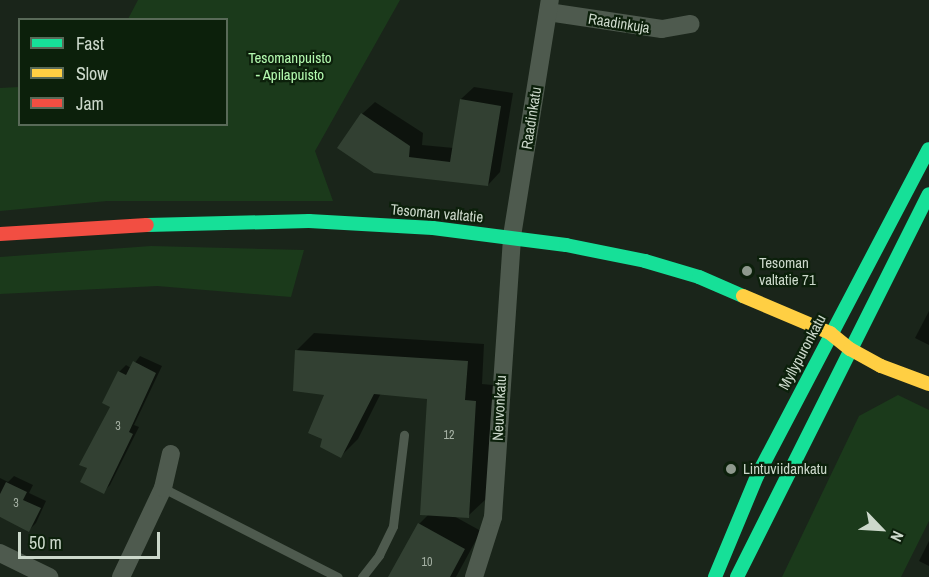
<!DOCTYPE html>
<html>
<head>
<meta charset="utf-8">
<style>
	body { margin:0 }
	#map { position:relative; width:929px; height:577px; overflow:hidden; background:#1a251a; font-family:"Archivo Narrow",sans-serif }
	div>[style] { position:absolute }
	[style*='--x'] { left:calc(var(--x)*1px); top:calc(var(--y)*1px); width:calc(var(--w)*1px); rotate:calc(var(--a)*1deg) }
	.green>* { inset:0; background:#1b3a1b }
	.shadow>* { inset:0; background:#0007 }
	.building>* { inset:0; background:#324032 }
	.lane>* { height:9px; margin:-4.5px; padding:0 4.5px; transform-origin:4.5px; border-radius:4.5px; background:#4e5a4e }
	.street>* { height:18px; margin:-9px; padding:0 9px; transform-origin:9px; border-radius:9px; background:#4e5a4e }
	.fast>* { height:14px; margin:-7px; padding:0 7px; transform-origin:7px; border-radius:7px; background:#16e098 }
	.slow>* { height:14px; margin:-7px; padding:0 7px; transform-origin:7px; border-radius:7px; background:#ffcf43 }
	.jam>* { height:14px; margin:-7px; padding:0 7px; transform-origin:7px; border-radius:7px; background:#f24e42 }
	.dots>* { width:16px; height:16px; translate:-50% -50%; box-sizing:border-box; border:3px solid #0c200b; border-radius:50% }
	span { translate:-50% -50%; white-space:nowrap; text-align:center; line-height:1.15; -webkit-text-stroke:4.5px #0c200b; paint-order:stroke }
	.number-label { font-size:12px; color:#a6b2a5 }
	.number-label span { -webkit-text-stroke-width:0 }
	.street-label { font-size:15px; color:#ccd8cb }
	.park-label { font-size:15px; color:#b3f9af }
	.poi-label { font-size:15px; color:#ccd8cb }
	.left { translate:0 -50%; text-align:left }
	.legend { position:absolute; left:18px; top:18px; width:210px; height:108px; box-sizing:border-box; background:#0c200b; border:2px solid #596a58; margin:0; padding:8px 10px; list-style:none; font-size:18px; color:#ccd8cb }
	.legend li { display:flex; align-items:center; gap:12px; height:30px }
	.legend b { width:30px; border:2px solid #596a58 }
	.north { position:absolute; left:851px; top:499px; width:60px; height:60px; -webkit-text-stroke:4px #0c200b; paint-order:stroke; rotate:115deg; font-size:16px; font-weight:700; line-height:24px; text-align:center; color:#ccd8cb }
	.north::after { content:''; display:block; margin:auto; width:21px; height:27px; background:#ccd8cb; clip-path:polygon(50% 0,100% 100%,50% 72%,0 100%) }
	.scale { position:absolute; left:18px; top:532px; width:142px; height:27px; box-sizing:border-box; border:3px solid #ccd8cb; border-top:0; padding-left:8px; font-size:18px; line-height:21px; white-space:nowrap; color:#ccd8cb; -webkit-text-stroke:4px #0c200b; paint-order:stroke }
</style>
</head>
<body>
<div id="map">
	<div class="green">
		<i style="clip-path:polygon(138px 0,400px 0,315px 151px,333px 201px,107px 201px,0 211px,0 88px,19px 87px,20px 124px,226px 124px,226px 20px,128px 19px)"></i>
		<i style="clip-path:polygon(151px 246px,304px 250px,291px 297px,157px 286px,0 294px,0 257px)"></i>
		<i style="clip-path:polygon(898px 395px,929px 410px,929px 521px,901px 577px,782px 577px,859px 416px)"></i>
	</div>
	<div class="shadow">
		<i style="clip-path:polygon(474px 87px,513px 93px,500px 172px,488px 185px,374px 172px,362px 114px,375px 102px,423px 133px,422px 145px,454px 148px,461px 99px)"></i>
		<i style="clip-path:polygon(929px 311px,929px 345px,915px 338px)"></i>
		<i style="clip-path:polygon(314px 333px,484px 344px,482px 384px,493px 385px,486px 499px,468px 516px,452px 515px,481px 531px,456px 577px,390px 577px,419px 524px,429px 514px,429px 398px,381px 393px,358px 439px,341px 456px,326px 394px,297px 350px)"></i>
		<i style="clip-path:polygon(140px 356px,162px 366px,134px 425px,139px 427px,110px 485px,103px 492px,112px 407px,119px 372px,126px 365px,131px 368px)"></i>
		<i style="clip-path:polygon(14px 476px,33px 485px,29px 493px,46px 501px,36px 523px,29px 530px,0 517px,0 478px,8px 482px)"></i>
		<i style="clip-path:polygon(929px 541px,929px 566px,919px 561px)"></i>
	</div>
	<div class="building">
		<i style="clip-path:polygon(460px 99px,501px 106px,488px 186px,374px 173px,337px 148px,361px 113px,410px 146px,409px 157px,450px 162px)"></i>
		<i style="clip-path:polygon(295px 350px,468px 361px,465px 400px,476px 401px,469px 518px,420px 515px,427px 399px,374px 394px,341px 458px,320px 447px,322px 439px,308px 433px,324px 395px,293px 391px)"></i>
		<i style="clip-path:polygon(133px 361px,156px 373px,129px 432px,133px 434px,104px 494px,80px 482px,87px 468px,79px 465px,110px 407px,102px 403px,118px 371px,126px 375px)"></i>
		<i style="clip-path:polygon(6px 482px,27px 492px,23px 500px,41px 508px,29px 532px,0 517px,0 494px)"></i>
		<i style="clip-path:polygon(418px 523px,465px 549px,450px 577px,388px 577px)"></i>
	</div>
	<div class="lane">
		<i style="--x:163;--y:488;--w:196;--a:27"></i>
		<i style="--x:362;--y:577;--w:28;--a:-52"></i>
		<i style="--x:379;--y:555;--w:32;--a:-64"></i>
		<i style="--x:393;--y:526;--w:92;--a:-83.1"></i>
	</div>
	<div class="street">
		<i style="--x:548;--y:12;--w:115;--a:8.5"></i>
		<i style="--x:662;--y:29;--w:29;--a:-10"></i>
		<i style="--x:0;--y:553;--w:55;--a:26.1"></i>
		<i style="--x:121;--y:577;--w:98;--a:-64.7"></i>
		<i style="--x:163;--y:488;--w:35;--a:-77"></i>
		<i style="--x:474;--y:577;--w:63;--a:-72.4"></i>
		<i style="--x:493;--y:517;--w:282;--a:-86.1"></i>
		<i style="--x:512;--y:236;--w:239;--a:-80.9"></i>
	</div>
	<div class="fast">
		<i style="--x:147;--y:225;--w:162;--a:-1.4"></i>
		<i style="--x:309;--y:221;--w:124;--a:3.2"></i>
		<i style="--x:433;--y:228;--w:134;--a:7.3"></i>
		<i style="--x:566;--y:245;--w:81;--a:11.4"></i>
		<i style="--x:645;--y:261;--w:56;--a:16.5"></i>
		<i style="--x:699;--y:277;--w:48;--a:23.4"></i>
		<i style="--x:715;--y:577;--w:109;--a:-67.4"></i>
		<i style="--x:757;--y:476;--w:369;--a:-62.3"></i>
		<i style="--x:737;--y:577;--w:428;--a:-63.4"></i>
	</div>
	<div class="slow">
		<i style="--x:743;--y:296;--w:95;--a:23"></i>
		<i style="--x:830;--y:333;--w:26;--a:39"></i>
		<i style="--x:850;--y:349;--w:35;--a:29"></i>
		<i style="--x:881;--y:366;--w:51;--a:20.6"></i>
	</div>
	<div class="jam">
		<i style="--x:0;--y:234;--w:147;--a:-3.5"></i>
	</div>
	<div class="dots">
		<i style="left:747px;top:271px;background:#8e998d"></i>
		<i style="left:731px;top:469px;background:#8e998d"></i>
	</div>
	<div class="number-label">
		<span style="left:118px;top:427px">3</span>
		<span style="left:449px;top:436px">12</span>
		<span style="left:16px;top:504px">3</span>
		<span style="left:427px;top:563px">10</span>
	</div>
	<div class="street-label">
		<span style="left:619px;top:23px;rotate:9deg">Raadinkuja</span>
		<span style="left:531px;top:118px;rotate:-81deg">Raadinkatu</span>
		<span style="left:437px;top:213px;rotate:5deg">Tesoman valtatie</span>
		<span style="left:802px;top:352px;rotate:-62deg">Myllypuronkatu</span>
		<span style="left:499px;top:408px;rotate:-87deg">Neuvonkatu</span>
	</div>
	<div class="park-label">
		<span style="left:290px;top:66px">Tesomanpuisto<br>- Apilapuisto</span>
	</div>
	<div class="poi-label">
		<span class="left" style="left:759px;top:271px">Tesoman<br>valtatie 71</span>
		<span class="left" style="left:743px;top:469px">Lintuviidankatu</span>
	</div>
	<ul class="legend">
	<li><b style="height:8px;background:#16e098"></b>Fast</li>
	<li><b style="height:8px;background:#ffcf43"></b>Slow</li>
	<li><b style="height:8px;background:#f24e42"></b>Jam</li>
	</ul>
	<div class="north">N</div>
	<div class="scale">50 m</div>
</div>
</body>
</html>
